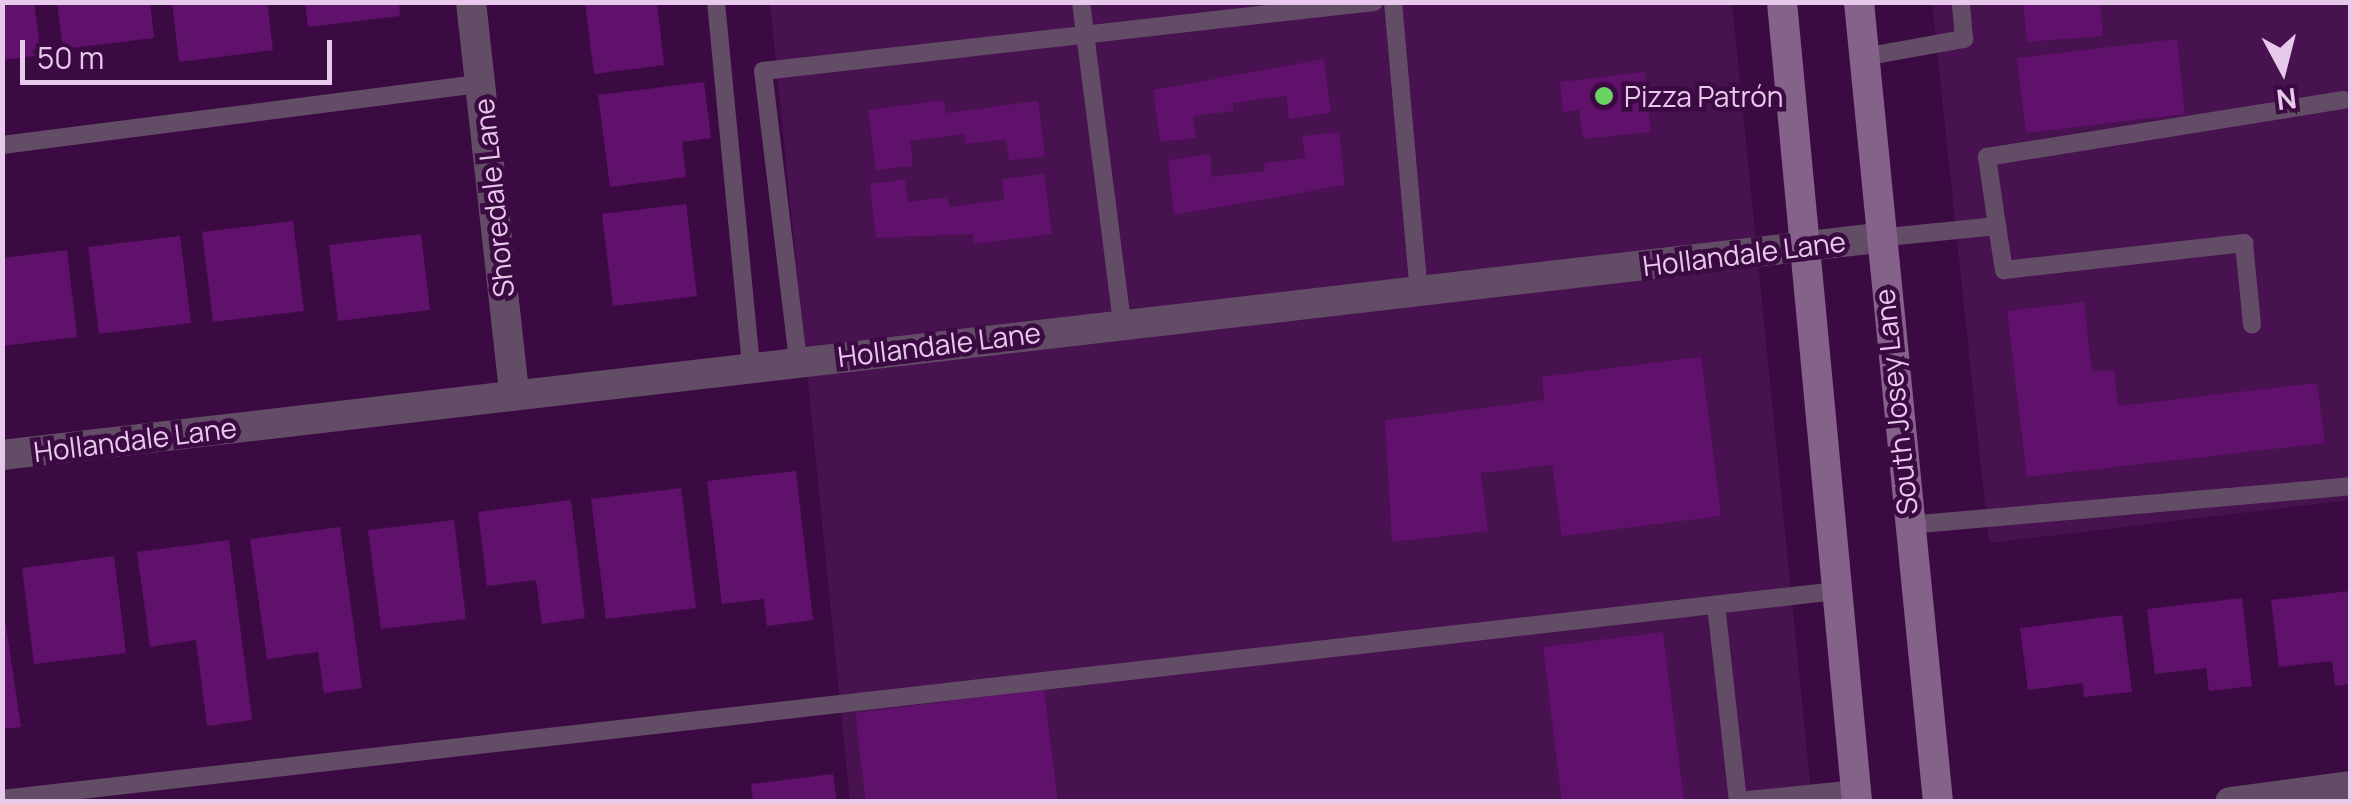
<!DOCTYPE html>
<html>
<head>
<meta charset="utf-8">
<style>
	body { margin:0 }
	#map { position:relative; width:2353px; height:804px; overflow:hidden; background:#3c0a43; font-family:Manrope,sans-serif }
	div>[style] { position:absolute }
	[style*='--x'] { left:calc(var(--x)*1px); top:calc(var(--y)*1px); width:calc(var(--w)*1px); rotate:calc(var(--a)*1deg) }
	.built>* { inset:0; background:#481150 }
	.building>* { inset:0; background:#60116b }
	.lane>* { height:18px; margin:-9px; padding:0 9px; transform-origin:9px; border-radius:9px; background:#634d66 }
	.street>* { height:30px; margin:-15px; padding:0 15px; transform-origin:15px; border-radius:15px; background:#634d66 }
	.secondary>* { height:30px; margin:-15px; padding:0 15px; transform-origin:15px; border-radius:15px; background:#85628a }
	.dots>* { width:28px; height:28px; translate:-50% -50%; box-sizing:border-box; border:5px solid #3c0a43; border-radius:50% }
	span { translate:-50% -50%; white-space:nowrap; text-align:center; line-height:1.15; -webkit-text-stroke:9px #3c0a43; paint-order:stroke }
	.poi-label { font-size:28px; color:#e7caeb }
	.left { translate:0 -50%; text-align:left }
	.street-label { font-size:28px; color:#e7caeb }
	.frame { position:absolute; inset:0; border:5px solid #e7caeb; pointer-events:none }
	.north { position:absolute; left:2233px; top:20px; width:100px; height:100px; -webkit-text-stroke:8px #3c0a43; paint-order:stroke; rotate:173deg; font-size:28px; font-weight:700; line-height:40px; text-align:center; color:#e7caeb }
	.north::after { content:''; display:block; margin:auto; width:35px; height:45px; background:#e7caeb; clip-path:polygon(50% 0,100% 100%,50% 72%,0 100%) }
	.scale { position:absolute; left:20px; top:40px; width:312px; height:45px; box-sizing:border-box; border:5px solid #e7caeb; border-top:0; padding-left:12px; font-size:30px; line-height:35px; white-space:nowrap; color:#e7caeb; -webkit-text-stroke:8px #3c0a43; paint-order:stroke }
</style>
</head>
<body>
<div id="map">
	<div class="built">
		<i style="clip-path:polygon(770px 3px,1732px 3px,1812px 801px,850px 801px)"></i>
		<i style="clip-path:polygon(1932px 3px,2350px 3px,2350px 500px,1989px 543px)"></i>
	</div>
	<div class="building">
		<i style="clip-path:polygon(2px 2px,34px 2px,41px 55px,2px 60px)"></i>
		<i style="clip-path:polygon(57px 2px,150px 2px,154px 38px,63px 49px)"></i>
		<i style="clip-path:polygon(172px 2px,267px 2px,273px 50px,179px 62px)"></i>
		<i style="clip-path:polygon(305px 2px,399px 2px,400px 16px,308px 27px)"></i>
		<i style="clip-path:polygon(585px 2px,657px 2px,664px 65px,594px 74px)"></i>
		<i style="clip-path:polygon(2023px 2px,2100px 2px,2103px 36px,2027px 42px)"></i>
		<i style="clip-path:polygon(2177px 39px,2185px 114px,2026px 133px,2017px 58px)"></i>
		<i style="clip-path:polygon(1324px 59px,1331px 113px,1289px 119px,1286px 96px,1233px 103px,1234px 111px,1193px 116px,1196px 138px,1160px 142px,1153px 90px)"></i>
		<i style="clip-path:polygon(1645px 72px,1651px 132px,1583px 139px,1579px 110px,1563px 112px,1560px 82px)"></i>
		<i style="clip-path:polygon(704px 82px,711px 138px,682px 142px,686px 177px,610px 187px,598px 95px)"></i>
		<i style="clip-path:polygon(944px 100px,946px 113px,1038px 101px,1045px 156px,1009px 161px,1006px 139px,966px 144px,965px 134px,910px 141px,913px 166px,876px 170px,868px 110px)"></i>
		<i style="clip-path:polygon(1339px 132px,1345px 185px,1174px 215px,1168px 160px,1210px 154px,1212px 177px,1265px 171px,1264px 163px,1305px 158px,1302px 136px)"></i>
		<i style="clip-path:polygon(1044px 174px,1052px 234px,974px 244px,973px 234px,876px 238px,870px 184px,905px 179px,908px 202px,948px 197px,949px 207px,1004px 200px,1002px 179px)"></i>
		<i style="clip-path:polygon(686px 204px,697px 296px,613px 306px,602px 214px)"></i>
		<i style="clip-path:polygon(293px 221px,304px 311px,213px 322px,202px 232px)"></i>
		<i style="clip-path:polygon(421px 234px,430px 310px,338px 321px,329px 245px)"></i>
		<i style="clip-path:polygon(180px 236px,191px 323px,99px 334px,88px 247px)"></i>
		<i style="clip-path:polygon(67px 250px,77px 337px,2px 346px,2px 258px)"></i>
		<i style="clip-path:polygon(2084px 302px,2092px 372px,2114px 370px,2118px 406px,2317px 383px,2325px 443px,2027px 477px,2007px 311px)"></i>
		<i style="clip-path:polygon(1701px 357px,1721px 516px,1562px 536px,1552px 465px,1481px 473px,1488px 531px,1392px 542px,1385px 420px,1544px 400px,1542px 377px)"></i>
		<i style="clip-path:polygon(796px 471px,813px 620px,767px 626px,764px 599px,722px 604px,707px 481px)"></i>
		<i style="clip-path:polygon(681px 488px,696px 608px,606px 619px,591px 499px)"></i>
		<i style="clip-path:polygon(571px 500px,585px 618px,542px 624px,536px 580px,487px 586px,478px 512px)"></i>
		<i style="clip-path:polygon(454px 520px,466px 619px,381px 629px,368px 530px)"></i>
		<i style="clip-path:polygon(340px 527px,362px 688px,324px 693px,318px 652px,267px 659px,250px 539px)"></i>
		<i style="clip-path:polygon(229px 540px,252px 720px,207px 726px,196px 640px,150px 647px,137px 552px)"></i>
		<i style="clip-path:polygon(114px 556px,126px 653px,34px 664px,22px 568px)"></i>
		<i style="clip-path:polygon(2350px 591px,2350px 684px,2335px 686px,2332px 661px,2279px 667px,2271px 600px)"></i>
		<i style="clip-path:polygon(2242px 598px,2252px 686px,2209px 691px,2206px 668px,2155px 674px,2147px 609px)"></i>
		<i style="clip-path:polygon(2px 599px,21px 727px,2px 729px)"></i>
		<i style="clip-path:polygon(2122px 615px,2132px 692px,2084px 697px,2083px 683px,2028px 690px,2020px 628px)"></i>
		<i style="clip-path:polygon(1663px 632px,1684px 800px,1562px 802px,1543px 647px)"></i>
		<i style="clip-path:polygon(1044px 689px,1058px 802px,866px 802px,855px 713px)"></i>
		<i style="clip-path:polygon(833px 774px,837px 802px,753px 802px,751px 784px)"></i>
	</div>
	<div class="lane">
		<i style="--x:716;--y:2;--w:366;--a:84.5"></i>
		<i style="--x:1081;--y:2;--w:324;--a:82.7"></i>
		<i style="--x:1393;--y:2;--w:290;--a:84.9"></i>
		<i style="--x:1863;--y:57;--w:103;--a:-10.1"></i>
		<i style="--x:1964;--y:39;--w:37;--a:-95"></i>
		<i style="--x:2;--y:145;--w:482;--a:-7.3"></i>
		<i style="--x:1997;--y:226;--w:45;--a:81"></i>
		<i style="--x:2004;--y:270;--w:242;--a:-6.4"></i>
		<i style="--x:2244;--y:243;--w:82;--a:84.4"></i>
		<i style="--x:1877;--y:238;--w:121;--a:-5.7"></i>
		<i style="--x:1997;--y:226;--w:70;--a:-98.2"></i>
		<i style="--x:1987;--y:157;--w:361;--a:-9.1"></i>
		<i style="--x:798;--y:360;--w:291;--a:-96.9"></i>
		<i style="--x:763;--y:71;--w:615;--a:-6.44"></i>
		<i style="--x:1908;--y:525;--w:444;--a:-5"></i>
		<i style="--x:1716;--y:605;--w:198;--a:83.6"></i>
		<i style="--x:2;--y:799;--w:1847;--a:-6.47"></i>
		<i style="--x:1738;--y:801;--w:119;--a:-5.8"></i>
	</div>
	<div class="street">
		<i style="--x:471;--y:2;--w:393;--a:83.7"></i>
		<i style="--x:2;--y:455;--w:1888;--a:-6.6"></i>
		<i style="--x:2230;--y:802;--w:121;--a:-7.6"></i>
	</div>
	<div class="secondary">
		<i style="--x:1782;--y:2;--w:804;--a:84.64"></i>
		<i style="--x:1859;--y:2;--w:804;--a:84.36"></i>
	</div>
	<div class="dots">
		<i style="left:1604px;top:96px;background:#6bd363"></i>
	</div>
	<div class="poi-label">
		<span class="left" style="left:1624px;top:96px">Pizza Patrón</span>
	</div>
	<div class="street-label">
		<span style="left:493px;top:198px;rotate:-96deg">Shoredale Lane</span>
		<span style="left:1744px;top:253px;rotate:-7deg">Hollandale Lane</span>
		<span style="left:939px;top:344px;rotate:-7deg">Hollandale Lane</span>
		<span style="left:1895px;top:402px;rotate:-96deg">South Josey Lane</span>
		<span style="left:135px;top:439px;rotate:-7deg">Hollandale Lane</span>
	</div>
	<div class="frame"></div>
	<div class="north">N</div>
	<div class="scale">50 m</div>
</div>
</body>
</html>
